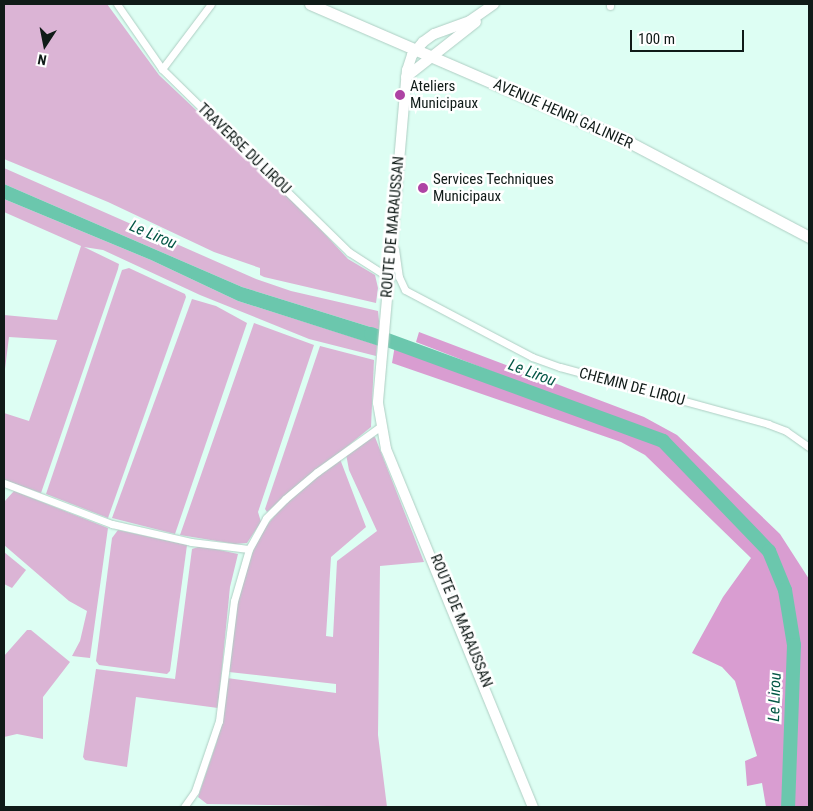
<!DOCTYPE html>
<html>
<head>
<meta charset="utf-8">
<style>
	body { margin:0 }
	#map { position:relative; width:813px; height:811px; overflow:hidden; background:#ddfef3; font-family:"Roboto Condensed",sans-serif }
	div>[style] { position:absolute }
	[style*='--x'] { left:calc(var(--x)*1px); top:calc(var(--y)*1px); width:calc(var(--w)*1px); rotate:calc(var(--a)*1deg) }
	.green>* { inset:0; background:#dbb4d5 }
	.forest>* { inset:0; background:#d99dd1 }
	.water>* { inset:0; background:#6bc7ad }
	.river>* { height:14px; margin:-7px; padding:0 7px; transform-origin:7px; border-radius:7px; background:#6bc7ad }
	.roads { filter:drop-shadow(0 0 1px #aecec3) drop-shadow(0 0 1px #aecec3) }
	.minor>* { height:7px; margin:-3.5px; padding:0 3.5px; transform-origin:3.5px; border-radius:3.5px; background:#fff }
	.secondary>* { height:10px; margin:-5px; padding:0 5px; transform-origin:5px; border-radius:5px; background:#fff }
	.primary>* { height:11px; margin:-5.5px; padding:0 5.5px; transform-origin:5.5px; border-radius:5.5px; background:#fff }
	.dots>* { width:14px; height:14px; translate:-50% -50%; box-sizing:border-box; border:2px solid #fff; border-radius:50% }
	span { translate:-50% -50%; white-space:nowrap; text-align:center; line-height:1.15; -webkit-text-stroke:5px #fff; paint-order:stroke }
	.poi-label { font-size:15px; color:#101b18 }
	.left { translate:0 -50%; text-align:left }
	.street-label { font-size:15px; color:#101b18 }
	.water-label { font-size:16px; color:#035645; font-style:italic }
	.frame { position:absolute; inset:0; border:5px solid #101b18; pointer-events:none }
	.north { position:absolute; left:20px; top:20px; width:50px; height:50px; -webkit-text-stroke:4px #fff; paint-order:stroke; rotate:191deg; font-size:14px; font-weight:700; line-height:20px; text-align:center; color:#101b18 }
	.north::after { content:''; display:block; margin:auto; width:18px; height:22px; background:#101b18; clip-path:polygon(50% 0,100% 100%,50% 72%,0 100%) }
	.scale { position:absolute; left:630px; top:30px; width:114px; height:22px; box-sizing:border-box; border:2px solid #101b18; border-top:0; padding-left:6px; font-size:15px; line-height:18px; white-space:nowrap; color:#101b18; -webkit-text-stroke:4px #fff; paint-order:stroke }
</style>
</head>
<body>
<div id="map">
	<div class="green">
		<i style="clip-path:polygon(4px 4px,107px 4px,159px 75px,309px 217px,348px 259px,375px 275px,378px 288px,376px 303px,264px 277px,260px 275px,260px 268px,214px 252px,108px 202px,4px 159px)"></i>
		<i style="clip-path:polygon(4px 168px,256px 279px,291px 291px,378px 311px,380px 330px,242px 287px,4px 184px)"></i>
		<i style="clip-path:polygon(4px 199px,151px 260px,238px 301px,377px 345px,376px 356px,309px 339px,200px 295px,103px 250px,84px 247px,119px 264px,118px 269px,41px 493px,4px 480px,4px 413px,29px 421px,57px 340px,9px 337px,4px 377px,4px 315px,57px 320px,81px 246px,4px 212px)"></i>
		<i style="clip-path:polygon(129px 268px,185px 294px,186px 297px,108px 518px,46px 494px,122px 270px)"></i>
		<i style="clip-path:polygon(192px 299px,216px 306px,247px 323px,175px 534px,112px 518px)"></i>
		<i style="clip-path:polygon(254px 323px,314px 345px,258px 512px,261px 522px,247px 543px,235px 544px,180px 535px)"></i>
		<i style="clip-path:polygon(320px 346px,374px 360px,371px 427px,267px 512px,265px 509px)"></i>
		<i style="clip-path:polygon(372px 436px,375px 437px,424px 562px,380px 566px,378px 735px,387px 807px,207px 804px,198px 797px,217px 741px,227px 678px,336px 693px,336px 684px,229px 672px,232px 625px,242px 579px,260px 534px,280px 509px,314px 477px,340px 459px,366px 527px,331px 557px,326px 636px,333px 637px,337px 561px,377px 531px,349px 470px,346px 454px)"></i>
		<i style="clip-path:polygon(14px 491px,108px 528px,90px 658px,72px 656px,80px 641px,87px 611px,69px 601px,4px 545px,4px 502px)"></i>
		<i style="clip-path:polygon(118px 530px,187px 545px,170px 671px,167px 674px,99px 665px,96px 661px,112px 538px)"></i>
		<i style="clip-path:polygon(201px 546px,238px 554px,230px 587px,218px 708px,136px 697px,127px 767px,85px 760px,83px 757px,96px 669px,175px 679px,192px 549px)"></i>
		<i style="clip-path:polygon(4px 552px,26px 570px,12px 588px,4px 584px)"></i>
		<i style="clip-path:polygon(27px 630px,31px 630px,70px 662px,43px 697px,43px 739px,17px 734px,4px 737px,4px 656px)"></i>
	</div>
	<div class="forest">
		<i style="clip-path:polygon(419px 332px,644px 417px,677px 435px,780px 534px,809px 579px,808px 807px,766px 807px,762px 783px,747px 786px,745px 761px,757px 756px,735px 681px,722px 667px,692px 653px,723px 597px,751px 558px,645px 455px,621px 442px,392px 363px,395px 345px,512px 387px,514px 380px,416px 342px)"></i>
	</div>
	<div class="water">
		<i style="clip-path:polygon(4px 184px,242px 287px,380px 330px,379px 346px,238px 301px,151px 260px,4px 199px)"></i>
	</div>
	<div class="river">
		<i style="--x:371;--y:334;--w:311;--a:20.1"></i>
		<i style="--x:663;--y:441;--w:153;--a:46.1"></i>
		<i style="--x:769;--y:551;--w:42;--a:67.7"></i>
		<i style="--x:785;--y:590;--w:56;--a:80.7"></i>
		<i style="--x:794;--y:645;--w:162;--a:92.1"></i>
	</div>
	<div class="roads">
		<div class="minor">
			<i style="--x:117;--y:4;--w:79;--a:55.3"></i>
			<i style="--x:162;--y:69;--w:262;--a:44.4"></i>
			<i style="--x:349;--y:252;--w:46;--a:32.7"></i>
			<i style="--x:610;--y:6;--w:2;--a:-90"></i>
			<i style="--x:162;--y:69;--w:81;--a:-53"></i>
			<i style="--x:395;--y:249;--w:28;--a:82"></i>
			<i style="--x:399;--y:277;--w:14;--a:65"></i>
			<i style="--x:405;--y:290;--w:144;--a:27.8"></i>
			<i style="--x:532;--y:357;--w:30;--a:20"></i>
			<i style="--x:560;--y:367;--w:216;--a:15.3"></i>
			<i style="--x:768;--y:424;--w:19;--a:21"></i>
			<i style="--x:786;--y:431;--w:28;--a:35"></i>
			<i style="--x:4;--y:483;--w:116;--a:20.8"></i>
			<i style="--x:112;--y:524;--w:81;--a:12.8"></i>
			<i style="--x:191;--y:542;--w:58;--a:6.9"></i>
			<i style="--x:249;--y:549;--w:35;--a:-61"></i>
			<i style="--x:266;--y:518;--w:27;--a:-45"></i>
			<i style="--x:285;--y:499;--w:42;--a:-40.2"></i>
			<i style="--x:317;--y:472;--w:79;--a:-35.7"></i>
			<i style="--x:184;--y:807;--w:19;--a:-55"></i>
			<i style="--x:195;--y:791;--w:74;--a:-71.1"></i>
			<i style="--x:219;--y:721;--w:121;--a:-82.9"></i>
			<i style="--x:234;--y:601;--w:54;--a:-73.9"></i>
		</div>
		<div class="secondary">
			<i style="--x:494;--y:4;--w:29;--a:145"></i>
			<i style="--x:470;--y:21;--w:38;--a:160"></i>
			<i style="--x:434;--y:34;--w:14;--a:144"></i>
			<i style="--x:423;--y:42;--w:17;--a:130"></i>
			<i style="--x:412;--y:55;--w:16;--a:108"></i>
			<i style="--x:407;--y:70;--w:334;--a:95"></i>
			<i style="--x:378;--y:403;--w:47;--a:80.1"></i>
			<i style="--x:386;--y:449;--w:387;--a:67.7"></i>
			<i style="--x:406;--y:77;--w:89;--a:-38.2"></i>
		</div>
		<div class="primary">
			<i style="--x:310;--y:4;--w:345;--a:23.4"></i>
			<i style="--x:627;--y:141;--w:206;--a:27.8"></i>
		</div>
	</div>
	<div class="dots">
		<i style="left:400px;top:95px;background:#ae43a4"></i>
		<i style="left:423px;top:188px;background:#ae43a4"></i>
	</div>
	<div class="poi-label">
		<span class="left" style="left:410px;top:95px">Ateliers<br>Municipaux</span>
		<span class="left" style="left:433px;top:188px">Services Techniques<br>Municipaux</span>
	</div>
	<div class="street-label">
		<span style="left:563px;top:114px;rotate:24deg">AVENUE HENRI GALINIER</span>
		<span style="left:244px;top:149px;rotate:44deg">TRAVERSE DU LIROU</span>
		<span style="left:393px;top:227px;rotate:-85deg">ROUTE DE MARAUSSAN</span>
		<span style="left:632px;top:387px;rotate:15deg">CHEMIN DE LIROU</span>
		<span style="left:461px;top:621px;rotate:68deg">ROUTE DE MARAUSSAN</span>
	</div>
	<div class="water-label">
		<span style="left:153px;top:235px;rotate:23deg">Le Lirou</span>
		<span style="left:532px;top:373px;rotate:21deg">Le Lirou</span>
		<span style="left:775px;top:697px;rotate:-88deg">Le Lirou</span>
	</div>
	<div class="frame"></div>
	<div class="north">N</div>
	<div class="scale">100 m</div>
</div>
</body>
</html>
